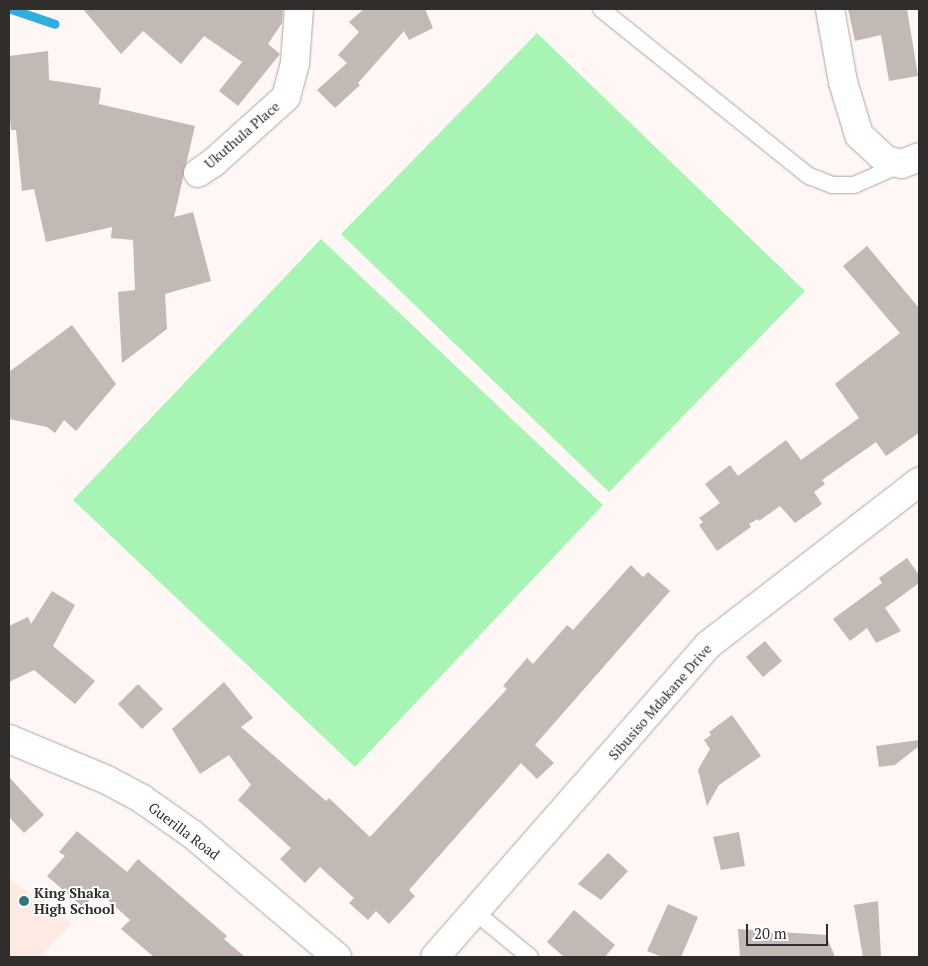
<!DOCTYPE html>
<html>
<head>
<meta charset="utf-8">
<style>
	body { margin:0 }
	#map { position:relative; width:928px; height:966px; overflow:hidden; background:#fef7f5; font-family:"PT Serif",serif }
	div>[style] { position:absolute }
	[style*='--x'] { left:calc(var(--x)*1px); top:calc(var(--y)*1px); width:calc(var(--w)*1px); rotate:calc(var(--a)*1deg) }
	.built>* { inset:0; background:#fdeae3 }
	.green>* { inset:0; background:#a7f4b4 }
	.stream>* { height:9px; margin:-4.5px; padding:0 4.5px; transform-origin:4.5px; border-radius:4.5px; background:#2faedf }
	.building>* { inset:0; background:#c2b8b4 }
	.roads { filter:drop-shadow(0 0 1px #afa5a1) drop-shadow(0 0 1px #afa5a1) }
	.lane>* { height:16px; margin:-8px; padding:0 8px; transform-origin:8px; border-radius:8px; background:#fff }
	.street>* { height:28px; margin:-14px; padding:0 14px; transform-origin:14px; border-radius:14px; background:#fff }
	.secondary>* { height:28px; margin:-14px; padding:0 14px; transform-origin:14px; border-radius:14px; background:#fff }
	.dots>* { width:14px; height:14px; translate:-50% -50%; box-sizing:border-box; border:2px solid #fff; border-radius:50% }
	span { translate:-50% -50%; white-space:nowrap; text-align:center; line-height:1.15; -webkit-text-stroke:4px #fff; paint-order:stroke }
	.street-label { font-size:14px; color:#312d2b }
	.poi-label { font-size:14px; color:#312d2b; font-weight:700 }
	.left { translate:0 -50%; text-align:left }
	.frame { position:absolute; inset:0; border:10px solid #312d2b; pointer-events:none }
	.scale { position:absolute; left:746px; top:924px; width:82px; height:22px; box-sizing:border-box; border:2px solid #312d2b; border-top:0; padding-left:6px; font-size:15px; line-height:18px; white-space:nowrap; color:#312d2b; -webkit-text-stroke:4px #fff; paint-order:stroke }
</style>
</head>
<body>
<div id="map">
	<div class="built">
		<i style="clip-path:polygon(9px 878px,72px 923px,43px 954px,48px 957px,9px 957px)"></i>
	</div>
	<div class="green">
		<i style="clip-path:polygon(537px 33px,805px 291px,609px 492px,341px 234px)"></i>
		<i style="clip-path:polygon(321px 239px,603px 505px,355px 767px,73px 500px)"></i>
	</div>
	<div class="stream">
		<i style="--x:11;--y:9;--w:46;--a:18.8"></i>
	</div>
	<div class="building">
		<i style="clip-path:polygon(83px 9px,283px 9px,282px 23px,268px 44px,280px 54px,238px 106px,219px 91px,242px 62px,204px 36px,181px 64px,143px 31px,121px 54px)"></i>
		<i style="clip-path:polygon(364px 9px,425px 9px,433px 28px,409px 40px,404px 31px,358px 83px,360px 85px,335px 108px,317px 90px,347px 63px,338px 55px,359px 32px,349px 22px)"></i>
		<i style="clip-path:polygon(848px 9px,907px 9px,918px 76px,889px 81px,881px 35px,855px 41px)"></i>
		<i style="clip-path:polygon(48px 51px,49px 80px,101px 88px,99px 104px,195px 126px,174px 217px,193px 212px,211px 281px,165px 294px,167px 329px,122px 363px,118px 292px,135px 290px,133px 240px,111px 238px,112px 227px,46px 242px,34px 189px,22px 191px,16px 130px,11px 130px,9px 110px,9px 56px)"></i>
		<i style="clip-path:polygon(867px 246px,919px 308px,919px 433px,886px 456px,876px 442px,822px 480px,825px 484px,814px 492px,822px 504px,795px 523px,780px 506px,759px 521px,758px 519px,749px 524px,751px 527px,717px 551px,699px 525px,703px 522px,699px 518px,720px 503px,705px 484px,730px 465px,738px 476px,786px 440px,801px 460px,859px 418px,835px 384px,900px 333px,843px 266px)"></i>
		<i style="clip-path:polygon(72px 325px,116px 384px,76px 431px,64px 420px,55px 433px,47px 427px,9px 419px,9px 372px)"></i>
		<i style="clip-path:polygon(907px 558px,919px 575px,919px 583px,885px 608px,901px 631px,876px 643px,867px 628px,850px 641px,833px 619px,882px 583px,879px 578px)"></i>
		<i style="clip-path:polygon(631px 565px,643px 577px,648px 572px,670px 591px,535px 745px,554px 763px,537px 779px,521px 763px,409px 890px,415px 896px,389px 924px,376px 911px,368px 920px,349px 903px,354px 898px,320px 867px,305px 883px,280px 859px,291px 848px,238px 800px,251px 785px,229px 755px,200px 774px,172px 729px,224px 682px,253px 718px,241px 727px,326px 801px,329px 798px,370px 837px,507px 689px,503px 686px,527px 658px,533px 664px,567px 625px,573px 630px)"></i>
		<i style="clip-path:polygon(52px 591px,75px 605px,53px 646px,95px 681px,75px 704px,34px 670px,9px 682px,9px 626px,28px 617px,31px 624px)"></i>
		<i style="clip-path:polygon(765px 641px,782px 661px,763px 677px,746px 657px)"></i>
		<i style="clip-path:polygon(138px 684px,163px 709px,142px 729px,118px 704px)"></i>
		<i style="clip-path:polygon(732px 715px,761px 756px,719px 785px,707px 806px,698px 770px,710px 749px,704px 740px,711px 735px,709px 732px)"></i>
		<i style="clip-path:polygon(919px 740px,919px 746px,895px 765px,879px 767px,876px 746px)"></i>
		<i style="clip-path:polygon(9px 777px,44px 815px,24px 833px,9px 817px)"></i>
		<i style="clip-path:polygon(77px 831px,127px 872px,138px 859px,227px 936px,224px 939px,245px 957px,154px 957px,121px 929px,130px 920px,98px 891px,83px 907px,47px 876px,65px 856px,59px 852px)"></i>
		<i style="clip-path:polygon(739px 832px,745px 866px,721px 870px,713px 837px)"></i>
		<i style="clip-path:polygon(608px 853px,628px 871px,601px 900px,578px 884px)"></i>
		<i style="clip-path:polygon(878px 901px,881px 957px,863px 957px,854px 905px)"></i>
		<i style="clip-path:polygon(668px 904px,698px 917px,681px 957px,662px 957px,647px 951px)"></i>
		<i style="clip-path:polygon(574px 910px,615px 945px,605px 957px,564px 957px,547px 942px)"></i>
		<i style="clip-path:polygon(738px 929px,826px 935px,835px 957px,740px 957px)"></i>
	</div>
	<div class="roads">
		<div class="lane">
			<i style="--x:601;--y:9;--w:267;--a:38.8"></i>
			<i style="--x:809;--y:176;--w:25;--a:21"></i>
			<i style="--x:832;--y:185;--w:22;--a:0"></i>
			<i style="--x:854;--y:185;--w:52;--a:-23.6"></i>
			<i style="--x:475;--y:912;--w:71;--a:39.3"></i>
		</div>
		<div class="street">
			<i style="--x:830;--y:9;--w:74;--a:79.9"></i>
			<i style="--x:843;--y:82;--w:55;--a:73.2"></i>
			<i style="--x:859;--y:135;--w:37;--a:43"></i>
			<i style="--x:886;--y:160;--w:16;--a:14"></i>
			<i style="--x:902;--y:164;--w:18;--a:-22"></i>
			<i style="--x:198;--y:173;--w:18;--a:-34"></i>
			<i style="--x:213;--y:163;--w:98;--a:-42.1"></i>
			<i style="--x:286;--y:97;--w:35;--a:-75"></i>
			<i style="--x:295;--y:63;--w:54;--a:-85.8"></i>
			<i style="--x:9;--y:739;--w:106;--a:22.7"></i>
			<i style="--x:107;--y:780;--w:40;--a:28"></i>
			<i style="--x:142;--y:799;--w:61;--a:35"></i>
			<i style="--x:192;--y:834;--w:190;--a:40.3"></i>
		</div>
		<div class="secondary">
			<i style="--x:435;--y:957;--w:415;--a:-48.8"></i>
			<i style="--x:708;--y:645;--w:267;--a:-37.7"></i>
		</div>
	</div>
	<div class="dots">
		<i style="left:24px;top:901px;background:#2e7877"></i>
	</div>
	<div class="street-label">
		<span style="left:242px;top:135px;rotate:-41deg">Ukuthula Place</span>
		<span style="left:660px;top:702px;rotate:-49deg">Sibusiso Mdakane Drive</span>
		<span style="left:184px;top:831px;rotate:37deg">Guerilla Road</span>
	</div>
	<div class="poi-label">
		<span class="left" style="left:34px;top:901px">King Shaka<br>High School</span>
	</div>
	<div class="frame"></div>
	<div class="scale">20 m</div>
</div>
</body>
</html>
